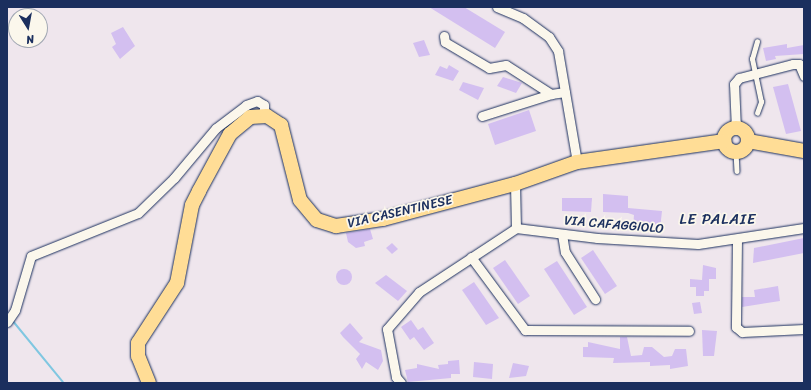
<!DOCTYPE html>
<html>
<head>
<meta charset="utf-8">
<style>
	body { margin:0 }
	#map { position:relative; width:811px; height:390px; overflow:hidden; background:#efe6ed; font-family:Sriracha,sans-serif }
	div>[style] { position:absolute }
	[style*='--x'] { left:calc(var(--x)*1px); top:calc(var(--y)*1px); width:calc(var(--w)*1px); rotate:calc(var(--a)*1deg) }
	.stream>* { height:2px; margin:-1px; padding:0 1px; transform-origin:1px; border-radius:1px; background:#80c7e1 }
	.building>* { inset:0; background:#d3bff0 }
	.round { border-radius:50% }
	.roads { filter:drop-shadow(0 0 1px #1b2f5e) drop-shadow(0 0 1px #1b2f5e) }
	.service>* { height:4.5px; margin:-2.25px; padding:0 2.25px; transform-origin:2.25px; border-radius:2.25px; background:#fbf7ec }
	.minor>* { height:9px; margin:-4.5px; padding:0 4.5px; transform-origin:4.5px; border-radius:4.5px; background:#fbf7ec }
	.primary>* { height:14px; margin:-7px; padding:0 7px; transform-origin:7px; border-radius:7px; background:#ffdd96 }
	.primary>.ring { margin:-7px; padding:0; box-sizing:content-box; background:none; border:14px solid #ffdd96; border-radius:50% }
	span { translate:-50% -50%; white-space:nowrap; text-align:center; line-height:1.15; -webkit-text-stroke:3.5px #fbf7ec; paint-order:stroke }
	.street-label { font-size:13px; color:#1b2f5e }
	.quarter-label { font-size:15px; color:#1b2f5e; letter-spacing:1px }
	.frame { position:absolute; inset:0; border:8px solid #1b2f5e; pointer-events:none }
	.north { position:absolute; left:8px; top:8px; width:40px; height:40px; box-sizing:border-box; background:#fbf7ec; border:1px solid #a1a7b3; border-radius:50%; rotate:169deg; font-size:11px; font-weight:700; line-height:16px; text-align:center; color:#1b2f5e }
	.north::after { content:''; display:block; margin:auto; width:14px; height:18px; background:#1b2f5e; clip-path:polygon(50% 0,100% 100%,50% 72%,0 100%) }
</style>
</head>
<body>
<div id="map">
	<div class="stream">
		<i style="--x:12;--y:320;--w:80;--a:50.6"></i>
	</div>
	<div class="building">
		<i style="clip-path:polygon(429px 7px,464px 7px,505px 32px,495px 48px)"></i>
		<i style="clip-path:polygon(123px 27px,135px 46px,120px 59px,112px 47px,116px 44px,111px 33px)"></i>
		<i style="clip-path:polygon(424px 40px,430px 55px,419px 57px,413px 43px)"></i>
		<i style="clip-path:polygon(787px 44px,787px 48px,804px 45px,804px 54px,775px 56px,776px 59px,766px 61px,763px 48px)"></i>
		<i style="clip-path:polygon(449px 65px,459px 71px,453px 81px,435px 75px,440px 66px,447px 69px)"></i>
		<i style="clip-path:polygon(503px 77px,522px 83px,516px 93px,497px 86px)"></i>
		<i style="clip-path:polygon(463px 82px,484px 88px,478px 100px,459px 90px)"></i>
		<i style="clip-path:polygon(788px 84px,801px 131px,786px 134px,773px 87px)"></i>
		<i style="clip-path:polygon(529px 110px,536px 131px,495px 145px,488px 124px)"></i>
		<i style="clip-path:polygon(603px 194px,628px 196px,628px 208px,662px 211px,660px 229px,633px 228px,634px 215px,628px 213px,603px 212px)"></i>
		<i style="clip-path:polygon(562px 198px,592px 198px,591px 212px,562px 211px)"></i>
		<i style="clip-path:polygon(370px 229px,373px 239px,364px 242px,365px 246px,356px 248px,348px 242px,346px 233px)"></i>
		<i style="clip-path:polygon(804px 238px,804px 253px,753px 263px,754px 248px)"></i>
		<i style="clip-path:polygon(392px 243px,398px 249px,392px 254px,386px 248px)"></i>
		<i style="clip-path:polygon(593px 250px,617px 286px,605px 294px,581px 258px)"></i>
		<i style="clip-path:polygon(505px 260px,530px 296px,518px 304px,493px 268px)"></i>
		<i style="clip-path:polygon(557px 261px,587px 307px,574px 315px,544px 269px)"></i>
		<i style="clip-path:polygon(703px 265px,716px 268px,716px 279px,709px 279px,709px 291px,704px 291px,704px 296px,696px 296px,696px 287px,690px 287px,690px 279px,702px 280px)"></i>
		<i class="round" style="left:336px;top:269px;width:16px;height:16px"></i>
		<i style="clip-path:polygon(386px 275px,407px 291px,398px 301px,375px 283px)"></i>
		<i style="clip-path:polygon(474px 282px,499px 318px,486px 325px,462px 290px)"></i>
		<i style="clip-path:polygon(778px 286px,780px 301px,742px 307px,742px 297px,755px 297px,754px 290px)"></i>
		<i style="clip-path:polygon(700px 302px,702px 313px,694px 314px,692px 303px)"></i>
		<i style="clip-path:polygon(411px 320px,418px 330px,423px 327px,434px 343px,424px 350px,414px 337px,410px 340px,401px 327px)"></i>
		<i style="clip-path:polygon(350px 323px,363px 338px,359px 342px,381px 350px,383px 361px,378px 370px,366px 362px,362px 369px,356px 359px,360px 354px,343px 337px,340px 333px)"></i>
		<i style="clip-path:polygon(702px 330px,717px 331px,714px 356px,703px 356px)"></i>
		<i style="clip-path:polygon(620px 337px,627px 337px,631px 356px,642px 355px,644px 347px,652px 347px,664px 357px,672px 356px,675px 349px,686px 349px,688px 366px,670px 369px,670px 365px,650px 366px,650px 362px,613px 363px,614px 358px,583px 357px,583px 347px,588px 347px,588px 342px,620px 349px)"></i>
		<i style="clip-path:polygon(459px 360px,460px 374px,451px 374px,451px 378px,408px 382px,405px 370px,417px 368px,417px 364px,439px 369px,438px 365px,448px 364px,448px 361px)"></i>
		<i style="clip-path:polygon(474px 362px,493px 364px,492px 379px,473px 377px)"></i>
		<i style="clip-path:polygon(513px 363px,529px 366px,526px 376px,509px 378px)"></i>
	</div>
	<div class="roads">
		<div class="service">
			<i style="--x:757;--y:113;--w:12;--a:-70"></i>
			<i style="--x:761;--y:102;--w:44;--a:-101.8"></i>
			<i style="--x:752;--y:59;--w:18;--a:-74"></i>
			<i style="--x:736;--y:152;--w:19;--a:87"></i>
		</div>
		<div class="minor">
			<i style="--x:497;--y:7;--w:28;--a:23"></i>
			<i style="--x:523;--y:18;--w:32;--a:36"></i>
			<i style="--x:549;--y:37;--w:17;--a:57"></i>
			<i style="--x:558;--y:51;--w:113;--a:80.3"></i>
			<i style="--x:444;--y:36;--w:6;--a:81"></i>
			<i style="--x:445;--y:42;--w:51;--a:30.6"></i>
			<i style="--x:489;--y:68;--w:17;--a:-10"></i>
			<i style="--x:506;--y:65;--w:54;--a:32.8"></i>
			<i style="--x:551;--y:94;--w:14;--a:-8"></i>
			<i style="--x:482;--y:116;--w:72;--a:-17.7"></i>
			<i style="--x:736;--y:129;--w:45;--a:-92.5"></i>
			<i style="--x:734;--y:84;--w:8;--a:-50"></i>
			<i style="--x:739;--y:78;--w:56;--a:-14.5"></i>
			<i style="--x:793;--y:64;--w:6;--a:0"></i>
			<i style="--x:799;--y:64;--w:13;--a:67"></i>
			<i style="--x:515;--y:184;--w:44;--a:88.7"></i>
			<i style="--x:562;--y:234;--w:18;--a:81"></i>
			<i style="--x:565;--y:252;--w:56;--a:57.4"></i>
			<i style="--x:737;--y:239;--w:88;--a:90.7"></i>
			<i style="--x:736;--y:327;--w:8;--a:40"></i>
			<i style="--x:742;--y:332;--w:62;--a:-2.8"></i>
			<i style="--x:471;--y:257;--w:91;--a:53.5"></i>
			<i style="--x:525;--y:330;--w:164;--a:0.3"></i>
			<i style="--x:7;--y:322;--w:14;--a:-56"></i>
			<i style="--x:15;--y:310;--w:56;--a:-73.5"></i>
			<i style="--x:31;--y:256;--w:115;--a:-21.9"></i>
			<i style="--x:138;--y:213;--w:50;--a:-44.2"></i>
			<i style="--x:174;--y:178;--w:65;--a:-50"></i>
			<i style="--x:216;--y:128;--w:38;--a:-37"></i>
			<i style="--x:246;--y:105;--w:12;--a:-20"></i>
			<i style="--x:257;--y:101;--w:8;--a:30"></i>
			<i style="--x:264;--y:105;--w:11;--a:90"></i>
			<i style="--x:401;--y:383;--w:8;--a:-130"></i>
			<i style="--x:396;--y:377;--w:49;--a:-100.6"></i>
			<i style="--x:387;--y:329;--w:49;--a:-49.1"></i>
			<i style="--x:419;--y:292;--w:116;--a:-33.4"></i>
			<i style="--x:516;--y:228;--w:82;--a:7"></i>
			<i style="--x:597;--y:238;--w:101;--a:3.4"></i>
			<i style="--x:698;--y:244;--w:107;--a:-8.6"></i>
		</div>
		<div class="primary">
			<i class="ring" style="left:724px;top:128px;width:10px;height:10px"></i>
			<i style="--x:748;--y:141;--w:57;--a:10.1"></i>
			<i style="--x:149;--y:383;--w:29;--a:-112"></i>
			<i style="--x:138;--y:356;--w:13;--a:-90"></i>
			<i style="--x:138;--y:343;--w:72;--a:-57"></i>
			<i style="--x:177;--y:283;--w:79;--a:-79.1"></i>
			<i style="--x:192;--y:205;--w:16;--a:-63"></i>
			<i style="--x:199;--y:191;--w:65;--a:-61.5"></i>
			<i style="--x:230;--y:134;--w:26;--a:-40"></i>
			<i style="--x:250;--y:117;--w:17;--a:-3"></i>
			<i style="--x:267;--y:116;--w:17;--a:33"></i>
			<i style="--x:281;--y:125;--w:77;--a:75.8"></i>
			<i style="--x:300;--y:200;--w:26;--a:50"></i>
			<i style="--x:317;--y:220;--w:20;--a:18"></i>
			<i style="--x:336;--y:226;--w:48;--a:-8.5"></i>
			<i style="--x:383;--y:219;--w:137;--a:-14.9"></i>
			<i style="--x:515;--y:184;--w:66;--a:-19.5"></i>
			<i style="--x:577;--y:162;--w:149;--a:-8.1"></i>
		</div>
	</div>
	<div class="street-label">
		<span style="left:400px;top:212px;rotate:-13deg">VIA CASENTINESE</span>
		<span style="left:614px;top:225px;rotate:5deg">VIA CAFAGGIOLO</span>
	</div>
	<div class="quarter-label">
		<span style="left:718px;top:220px">LE PALAIE</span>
	</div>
	<div class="frame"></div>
	<div class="north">N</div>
</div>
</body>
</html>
